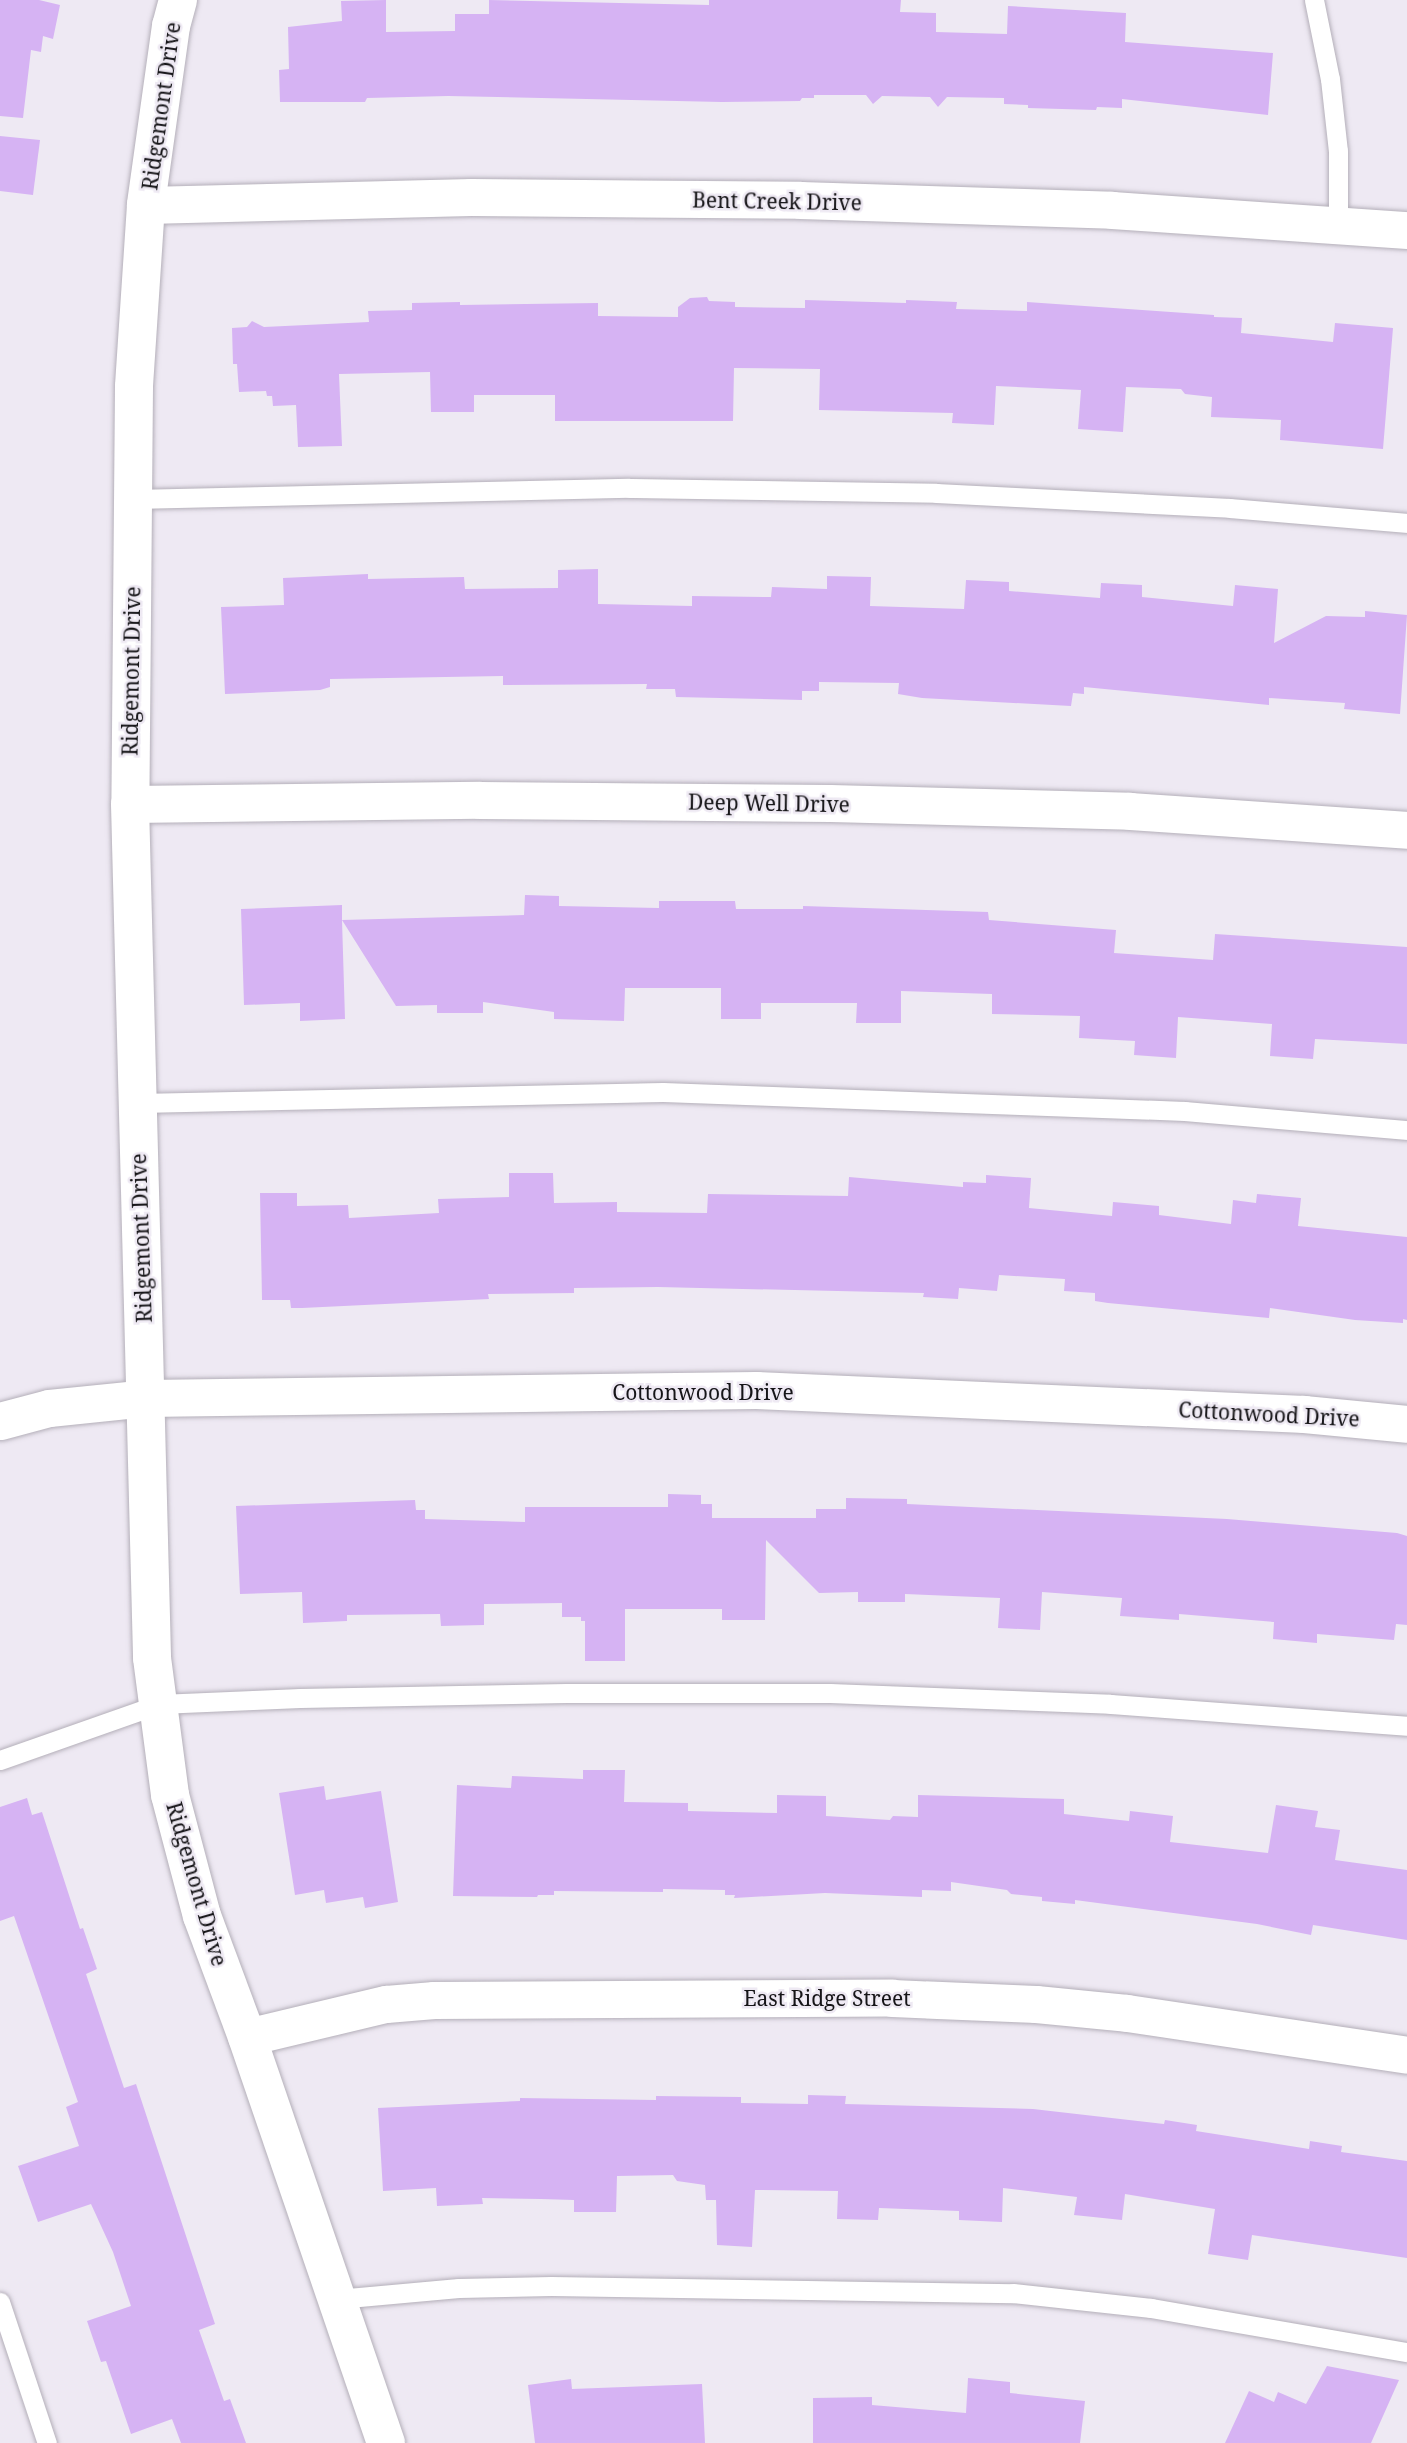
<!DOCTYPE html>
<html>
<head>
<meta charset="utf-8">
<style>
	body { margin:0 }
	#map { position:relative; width:1407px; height:2443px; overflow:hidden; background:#eee9f3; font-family:"Noto Serif",serif }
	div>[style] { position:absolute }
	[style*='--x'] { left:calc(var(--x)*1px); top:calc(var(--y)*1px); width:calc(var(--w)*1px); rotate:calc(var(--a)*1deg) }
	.building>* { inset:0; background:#d6b3f3 }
	.roads { filter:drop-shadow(0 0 2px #b4afb9) drop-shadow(0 0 2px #b4afb9) }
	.lane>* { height:19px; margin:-9.5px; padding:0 9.5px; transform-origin:9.5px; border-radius:9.5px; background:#fff }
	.street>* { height:37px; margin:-18.5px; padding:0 18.5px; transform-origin:18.5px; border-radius:18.5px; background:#fff }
	.secondary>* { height:38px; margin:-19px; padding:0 19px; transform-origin:19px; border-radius:19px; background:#fff }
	span { translate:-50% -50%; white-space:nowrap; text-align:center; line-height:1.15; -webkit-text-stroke:5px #eee9f3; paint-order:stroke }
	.street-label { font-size:21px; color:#161518 }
</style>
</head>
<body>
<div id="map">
	<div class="building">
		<i style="clip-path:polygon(0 0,39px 0,60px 5px,53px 39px,43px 36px,41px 52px,31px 50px,23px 118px,0 116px)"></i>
		<i style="clip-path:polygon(386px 0,386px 32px,455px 31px,455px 14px,489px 14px,489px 0,709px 5px,709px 0,901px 0,900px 12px,936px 13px,936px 32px,1007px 34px,1008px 6px,1126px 13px,1125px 42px,1273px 53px,1268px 115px,1122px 99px,1122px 108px,1097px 107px,1096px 110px,1028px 108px,1028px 105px,1004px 104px,1004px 98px,947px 97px,938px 107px,930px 97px,882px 96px,873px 104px,866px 95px,814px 95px,814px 98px,802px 98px,800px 101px,722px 102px,448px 96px,367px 98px,365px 102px,280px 102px,279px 70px,289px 69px,288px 27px,342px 21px,341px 1px)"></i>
		<i style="clip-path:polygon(0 136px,40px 140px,33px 195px,0 191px)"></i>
		<i style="clip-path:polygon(707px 297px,709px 301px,735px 302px,735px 307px,805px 308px,805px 300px,906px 303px,906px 300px,957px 302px,956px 309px,1027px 311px,1027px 302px,1214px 315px,1214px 317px,1242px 318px,1241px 333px,1333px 342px,1335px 323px,1393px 328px,1383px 449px,1280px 440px,1281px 420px,1211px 417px,1212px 397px,1185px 394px,1181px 389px,1126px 387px,1123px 432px,1078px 429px,1081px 390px,996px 386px,994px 425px,952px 423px,953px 413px,819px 410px,820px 369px,734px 368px,733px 421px,555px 421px,555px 395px,474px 395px,474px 412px,431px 412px,430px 372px,339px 374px,342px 446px,298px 447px,296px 405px,273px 406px,272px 396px,267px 396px,266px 391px,239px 392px,237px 364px,233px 364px,232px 328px,247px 327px,252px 321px,264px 327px,369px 322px,368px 311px,412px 310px,412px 303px,460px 302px,460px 305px,598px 303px,598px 316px,678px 317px,678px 307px,690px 298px)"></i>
		<i style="clip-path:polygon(598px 569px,598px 604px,692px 606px,692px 596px,771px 597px,772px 587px,827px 589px,827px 576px,871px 577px,870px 606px,964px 609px,966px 580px,1009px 582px,1009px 591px,1100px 598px,1101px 583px,1142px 585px,1142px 597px,1233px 606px,1235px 585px,1278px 589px,1274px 643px,1326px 616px,1365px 617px,1365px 611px,1407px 615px,1400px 714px,1344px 709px,1345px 703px,1269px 698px,1269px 705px,1084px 687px,1084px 694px,1073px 693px,1071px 706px,922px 698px,898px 694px,899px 683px,819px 682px,819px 691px,802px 691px,802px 700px,676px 697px,675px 689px,646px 689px,647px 684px,503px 685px,503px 676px,330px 679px,330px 687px,320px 690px,225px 694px,221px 607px,284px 605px,283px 578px,368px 574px,368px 579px,464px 577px,465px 589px,558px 588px,558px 570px)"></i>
		<i style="clip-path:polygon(525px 895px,559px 896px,559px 906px,659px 908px,659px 901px,735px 901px,736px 909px,803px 909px,803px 906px,988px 912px,989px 920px,1116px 930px,1114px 953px,1213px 960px,1215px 934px,1407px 947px,1407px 1044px,1315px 1039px,1313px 1059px,1270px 1056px,1272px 1024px,1178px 1017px,1176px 1058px,1134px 1055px,1135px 1041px,1079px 1038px,1080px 1016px,992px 1014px,992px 994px,901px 991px,901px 1023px,856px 1023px,857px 1003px,761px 1003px,761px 1019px,721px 1019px,721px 988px,625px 988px,624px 1021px,554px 1019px,554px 1012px,483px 1002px,483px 1013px,437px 1013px,437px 1005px,396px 1006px,342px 920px,345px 1019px,300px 1021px,300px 1003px,244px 1005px,241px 909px,342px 905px,342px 920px,524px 915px)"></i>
		<i style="clip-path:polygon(509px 1173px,553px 1173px,554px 1203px,617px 1202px,617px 1212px,707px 1213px,708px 1194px,848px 1196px,849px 1177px,963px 1187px,963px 1182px,986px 1183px,986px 1175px,1031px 1178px,1029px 1208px,1112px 1216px,1113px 1202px,1159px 1206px,1159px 1215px,1231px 1224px,1233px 1200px,1256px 1203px,1257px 1194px,1301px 1198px,1298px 1226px,1407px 1237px,1407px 1320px,1403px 1319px,1403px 1323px,1355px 1320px,1270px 1308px,1269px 1318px,1108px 1303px,1095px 1301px,1095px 1293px,1064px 1291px,1065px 1279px,999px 1275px,997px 1291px,959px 1288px,958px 1299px,923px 1297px,924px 1293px,658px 1287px,574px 1288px,574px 1293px,488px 1294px,489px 1299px,302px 1308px,291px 1308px,290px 1300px,262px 1300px,260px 1193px,297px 1193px,297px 1206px,348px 1205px,349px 1218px,439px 1213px,438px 1199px,509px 1197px)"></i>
		<i style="clip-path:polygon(668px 1494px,701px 1495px,701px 1504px,712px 1504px,712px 1518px,816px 1518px,816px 1509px,846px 1509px,846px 1498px,907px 1499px,907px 1504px,1227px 1519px,1397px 1533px,1407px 1536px,1407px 1625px,1396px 1624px,1394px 1640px,1317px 1634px,1317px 1643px,1273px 1639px,1274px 1622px,1179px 1614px,1179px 1620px,1120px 1616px,1122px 1598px,1042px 1592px,1040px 1630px,998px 1628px,1000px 1598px,905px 1594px,905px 1602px,858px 1602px,858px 1592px,819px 1593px,766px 1540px,765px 1620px,722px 1620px,722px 1609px,625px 1609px,625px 1661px,585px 1661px,585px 1621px,581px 1621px,581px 1617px,562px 1617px,562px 1603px,484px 1604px,484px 1625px,441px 1626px,440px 1614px,347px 1615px,347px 1621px,303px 1623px,302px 1592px,240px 1594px,236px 1506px,415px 1500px,416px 1510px,425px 1510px,425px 1519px,525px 1522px,525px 1507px,668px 1507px)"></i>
		<i style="clip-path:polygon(583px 1770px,625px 1770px,624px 1802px,688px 1803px,688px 1811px,777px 1813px,777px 1795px,826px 1796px,826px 1816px,890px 1820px,893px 1816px,918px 1817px,918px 1795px,1064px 1799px,1064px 1814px,1129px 1821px,1130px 1811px,1173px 1816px,1170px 1842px,1268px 1853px,1276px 1805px,1318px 1811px,1315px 1827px,1340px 1830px,1335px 1860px,1407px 1870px,1407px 1940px,1313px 1925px,1311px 1935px,1257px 1924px,1075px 1900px,1075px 1904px,1042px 1901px,1042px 1897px,1011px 1894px,1007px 1890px,951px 1882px,951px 1891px,922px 1890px,922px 1897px,825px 1893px,734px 1898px,735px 1895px,725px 1895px,725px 1890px,663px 1889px,663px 1892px,554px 1891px,554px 1895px,538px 1895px,537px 1897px,453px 1896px,457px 1785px,511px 1788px,512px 1776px,583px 1779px)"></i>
		<i style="clip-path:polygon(324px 1786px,326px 1800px,381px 1791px,398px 1902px,365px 1908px,363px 1897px,326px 1903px,324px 1890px,295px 1895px,279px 1793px)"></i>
		<i style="clip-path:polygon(27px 1798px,32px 1815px,42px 1812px,80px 1929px,83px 1928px,97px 1969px,86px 1974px,124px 2088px,136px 2084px,215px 2324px,199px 2330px,224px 2401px,230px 2399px,246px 2443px,181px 2443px,172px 2419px,131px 2434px,106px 2361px,101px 2362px,87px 2321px,131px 2306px,113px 2252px,91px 2204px,38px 2222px,18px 2166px,79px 2146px,66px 2107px,78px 2102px,14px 1916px,0 1921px,0 1807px)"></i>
		<i style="clip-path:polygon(808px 2095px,846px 2096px,845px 2104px,1033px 2109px,1164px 2124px,1165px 2120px,1197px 2125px,1196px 2131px,1309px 2149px,1310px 2141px,1342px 2146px,1341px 2152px,1407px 2161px,1407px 2258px,1252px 2235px,1248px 2260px,1208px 2254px,1215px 2209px,1125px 2194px,1122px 2220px,1074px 2215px,1077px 2197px,1003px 2188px,1002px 2222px,959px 2220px,959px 2211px,879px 2208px,878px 2220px,837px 2219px,838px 2191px,755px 2190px,752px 2247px,717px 2245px,716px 2200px,706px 2200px,705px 2185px,677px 2181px,673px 2175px,617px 2176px,616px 2212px,574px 2212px,574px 2200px,541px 2199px,482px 2198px,483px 2204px,437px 2206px,436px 2188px,383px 2191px,378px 2108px,520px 2101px,520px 2098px,656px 2100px,656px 2096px,741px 2097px,741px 2103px,808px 2104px)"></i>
		<i style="clip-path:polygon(1327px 2366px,1399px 2380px,1371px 2443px,1225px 2443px,1249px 2391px,1274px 2402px,1278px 2392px,1306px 2404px)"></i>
		<i style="clip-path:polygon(968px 2378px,1010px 2382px,1010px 2393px,1085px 2401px,1080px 2443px,813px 2443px,813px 2398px,872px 2397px,872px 2405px,966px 2413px)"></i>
		<i style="clip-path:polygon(571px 2379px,572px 2389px,702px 2384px,705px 2443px,535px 2443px,528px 2385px)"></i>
	</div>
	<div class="roads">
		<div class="lane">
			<i style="--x:1314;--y:0;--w:81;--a:78.6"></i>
			<i style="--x:1330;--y:79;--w:72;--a:83.7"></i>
			<i style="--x:1338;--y:151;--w:73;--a:90"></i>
			<i style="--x:133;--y:499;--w:496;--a:-1.3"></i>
			<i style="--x:629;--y:488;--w:307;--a:0.9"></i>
			<i style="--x:936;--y:493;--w:294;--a:2.9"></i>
			<i style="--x:1230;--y:508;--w:178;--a:4.8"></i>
			<i style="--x:138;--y:1103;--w:525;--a:-1.2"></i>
			<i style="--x:663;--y:1092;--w:522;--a:2.08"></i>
			<i style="--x:1185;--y:1111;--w:223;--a:4.9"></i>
			<i style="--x:0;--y:1760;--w:169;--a:-19.4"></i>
			<i style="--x:159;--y:1704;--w:141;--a:-2.4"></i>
			<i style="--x:300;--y:1698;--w:266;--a:-1.1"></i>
			<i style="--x:566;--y:1693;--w:264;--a:0"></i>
			<i style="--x:830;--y:1693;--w:280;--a:2.2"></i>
			<i style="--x:1110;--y:1704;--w:298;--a:4.2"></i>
			<i style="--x:337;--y:2299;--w:122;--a:-5.2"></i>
			<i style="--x:459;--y:2288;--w:92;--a:-1.2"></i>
			<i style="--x:551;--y:2286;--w:462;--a:0.9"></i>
			<i style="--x:1013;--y:2293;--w:139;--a:6.2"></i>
			<i style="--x:1151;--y:2308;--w:260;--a:9.8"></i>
			<i style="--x:0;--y:2302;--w:149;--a:71.6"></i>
		</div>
		<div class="street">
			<i style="--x:146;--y:205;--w:325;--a:-1.4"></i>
			<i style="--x:471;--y:197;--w:329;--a:0.5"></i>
			<i style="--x:800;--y:200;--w:312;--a:1.8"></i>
			<i style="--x:1112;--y:210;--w:296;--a:3.9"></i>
			<i style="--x:130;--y:804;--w:349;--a:-0.7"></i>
			<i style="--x:479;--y:800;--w:351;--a:0.5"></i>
			<i style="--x:830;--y:803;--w:300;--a:1.5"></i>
			<i style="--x:1130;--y:811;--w:278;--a:3.9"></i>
			<i style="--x:0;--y:1421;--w:51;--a:-14.9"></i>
			<i style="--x:49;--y:1408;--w:97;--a:-5.9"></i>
			<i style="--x:145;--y:1398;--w:611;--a:-0.75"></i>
			<i style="--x:756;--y:1390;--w:549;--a:2.51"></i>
			<i style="--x:1304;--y:1414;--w:103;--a:5.5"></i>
			<i style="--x:247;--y:2037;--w:143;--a:-13.4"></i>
			<i style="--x:386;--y:2004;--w:48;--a:-4.8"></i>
			<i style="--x:434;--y:2000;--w:458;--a:-0.3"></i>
			<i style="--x:892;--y:1998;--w:144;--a:2.4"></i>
			<i style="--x:1036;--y:2004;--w:91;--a:5.6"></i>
			<i style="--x:1127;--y:2013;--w:283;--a:8.5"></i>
		</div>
		<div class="secondary">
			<i style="--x:178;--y:0;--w:27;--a:105"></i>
			<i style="--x:171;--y:26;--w:181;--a:98"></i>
			<i style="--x:146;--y:205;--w:182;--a:93.8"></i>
			<i style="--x:134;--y:387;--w:417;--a:90.5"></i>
			<i style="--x:130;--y:804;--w:854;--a:88.52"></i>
			<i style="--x:152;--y:1658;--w:138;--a:82.5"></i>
			<i style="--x:170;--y:1795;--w:125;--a:75.2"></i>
			<i style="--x:202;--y:1916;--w:129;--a:69.6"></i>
			<i style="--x:247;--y:2037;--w:429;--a:71.1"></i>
		</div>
	</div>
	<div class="street-label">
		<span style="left:161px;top:106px;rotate:-82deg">Ridgemont Drive</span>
		<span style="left:777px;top:201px;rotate:1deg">Bent Creek Drive</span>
		<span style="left:131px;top:671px;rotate:-89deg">Ridgemont Drive</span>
		<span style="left:769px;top:803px;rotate:1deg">Deep Well Drive</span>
		<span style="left:141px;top:1238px;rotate:-92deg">Ridgemont Drive</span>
		<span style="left:703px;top:1392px">Cottonwood Drive</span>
		<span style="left:1269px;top:1414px;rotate:3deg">Cottonwood Drive</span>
		<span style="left:197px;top:1884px;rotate:74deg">Ridgemont Drive</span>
		<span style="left:827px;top:1998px">East Ridge Street</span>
	</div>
</div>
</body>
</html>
